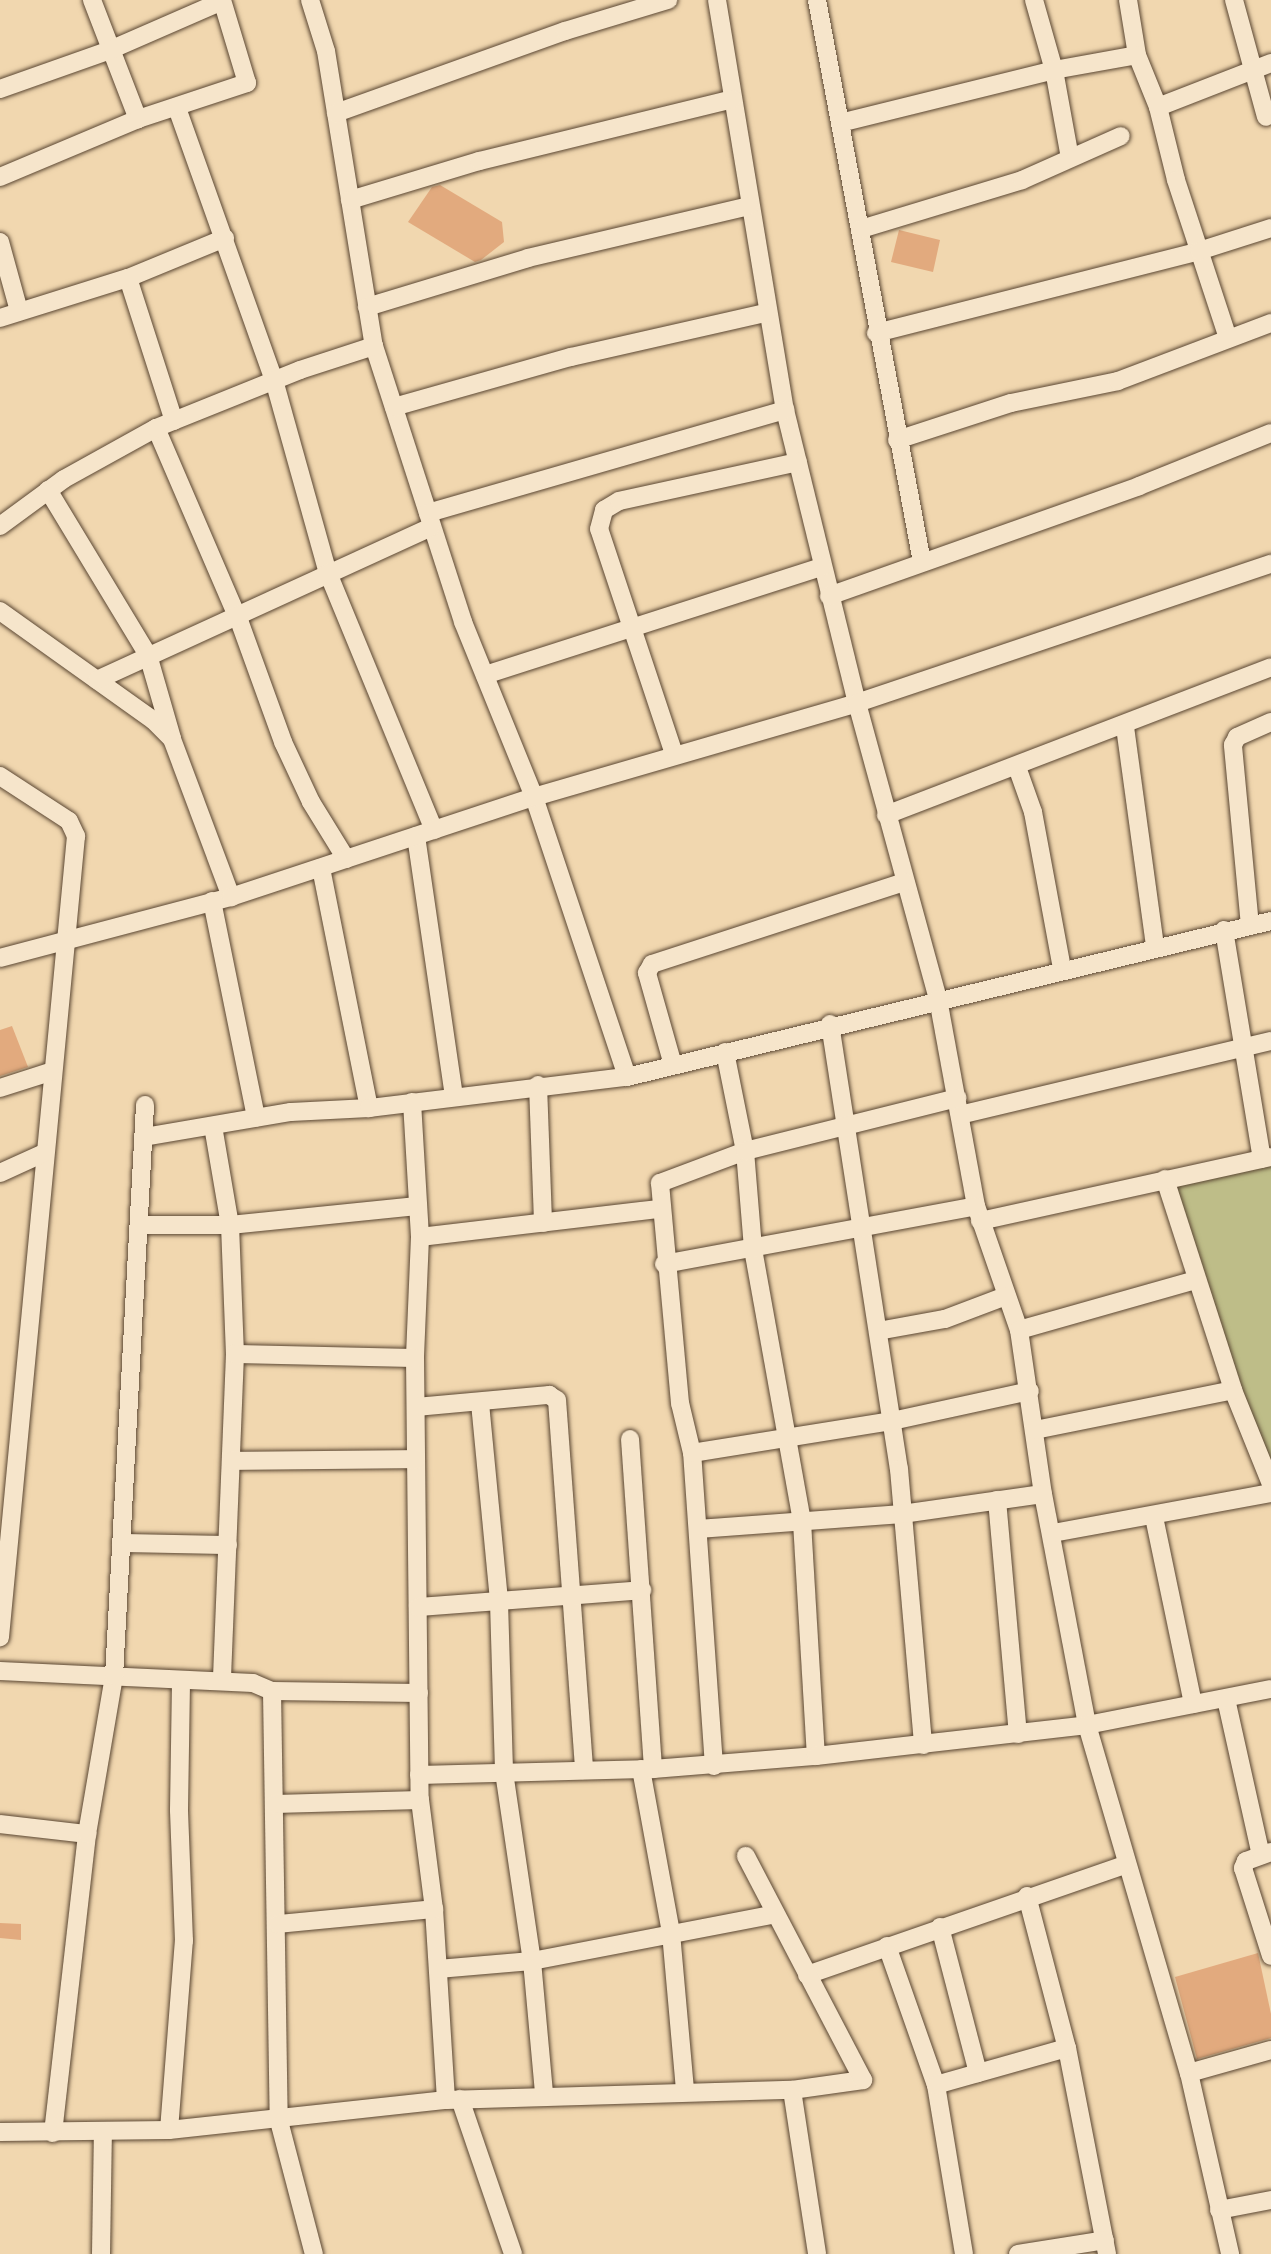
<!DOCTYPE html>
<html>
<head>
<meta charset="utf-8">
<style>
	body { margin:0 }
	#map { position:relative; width:1271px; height:2254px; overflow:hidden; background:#f1d7af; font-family:"IM FELL Double Pica",serif }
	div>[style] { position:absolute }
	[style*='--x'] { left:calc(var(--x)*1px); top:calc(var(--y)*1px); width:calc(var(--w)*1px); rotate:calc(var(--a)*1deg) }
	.green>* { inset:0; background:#bebd88 }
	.building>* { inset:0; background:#e2aa7e }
	.roads { filter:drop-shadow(0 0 2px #5a4632) drop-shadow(0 0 2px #5a4632) }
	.street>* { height:18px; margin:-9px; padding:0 9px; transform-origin:9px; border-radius:9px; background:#f6e5cb }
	span { translate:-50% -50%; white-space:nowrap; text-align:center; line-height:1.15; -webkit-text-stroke:7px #f6e5cb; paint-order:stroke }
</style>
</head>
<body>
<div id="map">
	<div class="green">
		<i style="clip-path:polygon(1271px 1148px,1271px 1495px,1166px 1181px,1174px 1173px)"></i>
	</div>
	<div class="building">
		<i style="clip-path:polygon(440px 185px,502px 222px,504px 242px,481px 260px,475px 262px,408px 222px,432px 187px)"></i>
		<i style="clip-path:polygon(899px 230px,940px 240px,933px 272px,891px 262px)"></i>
		<i style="clip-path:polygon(12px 1026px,28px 1067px,0 1076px,0 1030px)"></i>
		<i style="clip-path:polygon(0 1923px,21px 1924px,21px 1940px,0 1938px)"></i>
		<i style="clip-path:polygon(1258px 1953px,1271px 2014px,1271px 2038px,1197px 2059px,1175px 1977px)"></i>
	</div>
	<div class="roads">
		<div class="street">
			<i style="--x:92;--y:0;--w:128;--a:68.9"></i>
			<i style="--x:310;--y:0;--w:53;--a:72.6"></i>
			<i style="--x:326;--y:51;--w:299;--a:80.8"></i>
			<i style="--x:374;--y:346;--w:290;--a:72.1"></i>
			<i style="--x:463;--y:622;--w:189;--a:67.9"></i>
			<i style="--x:534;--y:797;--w:295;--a:71.6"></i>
			<i style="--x:717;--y:0;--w:416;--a:80.6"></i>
			<i style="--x:785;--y:410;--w:302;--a:76.2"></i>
			<i style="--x:857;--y:703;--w:307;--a:74.7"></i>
			<i style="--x:938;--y:999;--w:210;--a:79.6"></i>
			<i style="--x:976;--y:1206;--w:131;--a:70.9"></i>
			<i style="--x:1019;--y:1330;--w:166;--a:81.7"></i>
			<i style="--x:1043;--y:1494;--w:235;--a:79.2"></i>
			<i style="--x:1087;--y:1725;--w:363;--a:73.7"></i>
			<i style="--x:1189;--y:2073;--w:186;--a:77.2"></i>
			<i style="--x:817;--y:0;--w:572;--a:79.42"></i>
			<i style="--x:1034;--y:0;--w:73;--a:74.1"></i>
			<i style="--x:1054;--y:70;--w:89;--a:79.7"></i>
			<i style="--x:1128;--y:0;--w:56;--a:80.7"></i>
			<i style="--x:1137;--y:55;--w:56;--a:68"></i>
			<i style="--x:1158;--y:107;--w:75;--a:76.1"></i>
			<i style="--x:1176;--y:180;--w:166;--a:71.8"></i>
			<i style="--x:1234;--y:0;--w:121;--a:74.7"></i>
			<i style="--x:0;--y:89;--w:117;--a:-19.5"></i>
			<i style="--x:110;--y:50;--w:122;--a:-23.6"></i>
			<i style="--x:1158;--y:107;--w:121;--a:-21.3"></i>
			<i style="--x:177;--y:108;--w:289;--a:70.4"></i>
			<i style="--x:274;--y:380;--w:200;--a:74.4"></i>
			<i style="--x:328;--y:573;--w:278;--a:67.6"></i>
			<i style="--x:336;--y:113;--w:243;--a:-19.7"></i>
			<i style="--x:565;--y:31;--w:108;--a:-16.8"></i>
			<i style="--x:840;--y:123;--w:220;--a:-13.9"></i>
			<i style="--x:1054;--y:70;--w:84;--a:-10.2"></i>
			<i style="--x:0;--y:177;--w:150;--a:-22.8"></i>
			<i style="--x:138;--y:119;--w:115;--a:-18.3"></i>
			<i style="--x:247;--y:83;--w:87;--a:-106.8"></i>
			<i style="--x:350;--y:200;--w:135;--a:-16.8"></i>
			<i style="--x:479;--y:161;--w:261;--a:-13.7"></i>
			<i style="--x:861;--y:229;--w:168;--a:-16.9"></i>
			<i style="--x:1022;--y:180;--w:108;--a:-24"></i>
			<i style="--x:0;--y:242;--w:72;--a:74.6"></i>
			<i style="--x:128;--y:278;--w:150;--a:72.2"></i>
			<i style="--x:367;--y:307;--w:168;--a:-16.9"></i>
			<i style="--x:528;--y:258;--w:227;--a:-13.2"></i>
			<i style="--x:0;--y:318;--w:134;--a:-17.4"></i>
			<i style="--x:128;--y:278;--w:105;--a:-22.4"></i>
			<i style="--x:876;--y:333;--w:333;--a:-14.2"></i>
			<i style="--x:1199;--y:251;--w:76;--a:-17.7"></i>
			<i style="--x:394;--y:407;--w:184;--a:-15.8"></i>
			<i style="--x:571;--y:357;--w:199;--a:-12.8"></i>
			<i style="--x:156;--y:428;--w:212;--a:66.7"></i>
			<i style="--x:240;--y:623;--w:127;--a:70.1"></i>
			<i style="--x:283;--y:742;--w:66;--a:65"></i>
			<i style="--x:311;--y:802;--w:67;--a:58.4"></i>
			<i style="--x:897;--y:440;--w:120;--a:-18"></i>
			<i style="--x:1011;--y:403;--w:109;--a:-11.6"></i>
			<i style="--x:1118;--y:381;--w:164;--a:-20.8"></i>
			<i style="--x:48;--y:490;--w:193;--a:58.8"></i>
			<i style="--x:148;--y:655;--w:86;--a:73.9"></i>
			<i style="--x:428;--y:513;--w:372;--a:-16.1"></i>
			<i style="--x:0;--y:526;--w:79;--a:-36.3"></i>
			<i style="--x:64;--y:479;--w:105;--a:-29"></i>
			<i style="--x:156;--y:428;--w:155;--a:-21.9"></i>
			<i style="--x:300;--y:370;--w:78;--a:-18"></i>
			<i style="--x:829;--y:596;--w:329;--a:-19.5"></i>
			<i style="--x:1139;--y:486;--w:142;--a:-21.9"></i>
			<i style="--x:0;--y:611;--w:188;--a:35.5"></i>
			<i style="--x:153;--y:720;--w:27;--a:45"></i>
			<i style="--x:172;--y:739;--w:169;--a:69.5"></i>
			<i style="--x:485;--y:675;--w:354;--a:-17.8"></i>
			<i style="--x:97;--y:680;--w:367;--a:-24.6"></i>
			<i style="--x:1125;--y:727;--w:221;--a:82.2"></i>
			<i style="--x:674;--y:754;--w:237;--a:-108.4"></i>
			<i style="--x:599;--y:529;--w:20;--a:-75"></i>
			<i style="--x:604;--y:510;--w:17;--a:-31"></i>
			<i style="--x:619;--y:501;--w:183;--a:-12.3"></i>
			<i style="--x:1017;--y:767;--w:48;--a:70.4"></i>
			<i style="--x:1033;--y:812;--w:160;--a:79.5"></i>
			<i style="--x:0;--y:776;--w:82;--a:33.1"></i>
			<i style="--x:69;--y:821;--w:17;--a:65"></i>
			<i style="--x:76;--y:836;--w:805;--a:95.42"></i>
			<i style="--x:886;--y:815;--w:412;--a:-21"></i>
			<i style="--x:416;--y:836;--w:263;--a:81.7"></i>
			<i style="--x:321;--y:868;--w:245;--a:78.7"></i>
			<i style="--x:212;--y:901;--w:221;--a:78.5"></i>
			<i style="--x:1250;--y:926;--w:182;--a:-95.4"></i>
			<i style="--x:1233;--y:745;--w:9;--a:-63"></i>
			<i style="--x:1237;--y:737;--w:37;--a:-24"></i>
			<i style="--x:1224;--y:930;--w:232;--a:80.6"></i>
			<i style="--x:0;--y:958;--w:239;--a:-14.8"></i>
			<i style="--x:231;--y:897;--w:319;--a:-18.3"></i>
			<i style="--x:534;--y:797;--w:336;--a:-16.2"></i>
			<i style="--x:857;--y:703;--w:437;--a:-18.6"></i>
			<i style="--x:830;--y:1024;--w:450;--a:81.2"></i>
			<i style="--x:899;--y:1469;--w:277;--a:85"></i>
			<i style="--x:725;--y:1052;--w:101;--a:78.6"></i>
			<i style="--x:745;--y:1151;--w:98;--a:85.3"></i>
			<i style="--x:753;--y:1249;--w:277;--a:79.8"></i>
			<i style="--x:802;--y:1522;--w:234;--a:86.6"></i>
			<i style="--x:673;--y:1065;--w:96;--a:-105.8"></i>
			<i style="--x:647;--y:973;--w:10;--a:-61"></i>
			<i style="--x:652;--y:964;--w:266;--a:-18"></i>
			<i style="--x:538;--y:1085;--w:138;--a:87.9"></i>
			<i style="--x:0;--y:1088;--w:52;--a:-17.7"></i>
			<i style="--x:412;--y:1102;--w:135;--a:86.6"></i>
			<i style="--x:420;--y:1237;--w:121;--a:92.4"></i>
			<i style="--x:415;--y:1358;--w:442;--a:89.4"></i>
			<i style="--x:420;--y:1800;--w:110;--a:82.7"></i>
			<i style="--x:434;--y:1909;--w:191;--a:86.4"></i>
			<i style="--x:960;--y:1115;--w:320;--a:-13.4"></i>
			<i style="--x:213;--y:1126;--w:100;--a:80.3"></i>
			<i style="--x:230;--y:1225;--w:129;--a:87.8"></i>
			<i style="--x:235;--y:1354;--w:326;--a:92.3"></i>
			<i style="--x:144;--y:1137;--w:149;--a:-9.7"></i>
			<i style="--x:291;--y:1112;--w:78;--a:-2.9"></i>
			<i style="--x:369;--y:1108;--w:260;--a:-6.9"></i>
			<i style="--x:627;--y:1077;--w:663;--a:-13.62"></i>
			<i style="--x:0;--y:1173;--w:48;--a:-24.4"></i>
			<i style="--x:1165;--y:1179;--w:222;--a:72.1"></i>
			<i style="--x:1233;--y:1390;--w:101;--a:68"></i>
			<i style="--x:980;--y:1221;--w:298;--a:-12.4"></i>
			<i style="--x:139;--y:1225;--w:91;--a:0"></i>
			<i style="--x:230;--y:1225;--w:188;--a:-5.8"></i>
			<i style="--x:420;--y:1237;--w:241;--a:-6.7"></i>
			<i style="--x:664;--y:1264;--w:317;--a:-10.5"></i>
			<i style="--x:1019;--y:1330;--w:184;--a:-15.8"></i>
			<i style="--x:878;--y:1331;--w:68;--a:-10.2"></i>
			<i style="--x:945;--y:1319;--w:65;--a:-20.7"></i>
			<i style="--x:235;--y:1354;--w:180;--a:1.3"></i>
			<i style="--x:480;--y:1403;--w:200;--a:84.5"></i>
			<i style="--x:499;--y:1602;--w:170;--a:88.3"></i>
			<i style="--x:504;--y:1772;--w:191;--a:81.6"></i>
			<i style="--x:532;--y:1961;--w:134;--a:84.8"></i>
			<i style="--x:416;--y:1407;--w:134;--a:-5.2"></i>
			<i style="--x:549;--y:1395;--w:9;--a:32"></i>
			<i style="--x:557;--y:1400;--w:371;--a:85.8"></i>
			<i style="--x:1035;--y:1430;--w:202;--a:-11.4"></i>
			<i style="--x:630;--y:1439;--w:331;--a:86"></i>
			<i style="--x:692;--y:1453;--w:203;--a:-9.1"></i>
			<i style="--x:892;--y:1421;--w:141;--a:-12.3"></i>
			<i style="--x:232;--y:1461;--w:184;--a:-0.6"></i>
			<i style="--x:997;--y:1500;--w:235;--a:84.9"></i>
			<i style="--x:1154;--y:1517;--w:191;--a:78.2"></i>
			<i style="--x:698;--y:1529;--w:205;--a:-4.2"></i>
			<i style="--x:902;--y:1514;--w:142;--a:-8.1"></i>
			<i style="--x:1053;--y:1533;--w:222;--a:-10.4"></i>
			<i style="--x:121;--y:1543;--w:107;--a:1.1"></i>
			<i style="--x:418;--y:1607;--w:225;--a:-4.3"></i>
			<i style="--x:0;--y:1671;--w:253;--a:2.7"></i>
			<i style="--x:253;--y:1683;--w:21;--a:23"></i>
			<i style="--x:272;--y:1691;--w:147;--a:0.8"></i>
			<i style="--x:272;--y:1691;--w:430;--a:89.1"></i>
			<i style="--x:279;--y:2121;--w:138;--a:75.3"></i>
			<i style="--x:1226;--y:1699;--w:160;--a:77.4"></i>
			<i style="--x:714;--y:1766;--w:314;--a:-94"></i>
			<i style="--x:692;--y:1453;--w:51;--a:-103.5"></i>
			<i style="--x:680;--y:1403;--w:221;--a:-95.2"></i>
			<i style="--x:660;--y:1183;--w:91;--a:-20.6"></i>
			<i style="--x:745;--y:1151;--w:219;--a:-14"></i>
			<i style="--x:641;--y:1769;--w:167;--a:79.6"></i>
			<i style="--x:671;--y:1933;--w:159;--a:84.9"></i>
			<i style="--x:419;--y:1775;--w:234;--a:-1.5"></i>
			<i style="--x:653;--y:1769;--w:164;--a:-4.6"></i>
			<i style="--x:816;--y:1756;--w:273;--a:-6.5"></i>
			<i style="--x:1087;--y:1725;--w:187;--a:-11.1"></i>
			<i style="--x:275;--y:1804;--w:145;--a:-1.6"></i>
			<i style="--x:0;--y:1824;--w:88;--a:6.6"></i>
			<i style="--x:1271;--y:1852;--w:27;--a:160"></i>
			<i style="--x:1246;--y:1861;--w:8;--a:113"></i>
			<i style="--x:1243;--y:1868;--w:92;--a:72.3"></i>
			<i style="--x:1027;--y:1896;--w:157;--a:75.3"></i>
			<i style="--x:1067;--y:2048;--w:210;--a:79"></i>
			<i style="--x:278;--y:1924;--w:157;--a:-5.5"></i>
			<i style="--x:940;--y:1927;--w:151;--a:75.4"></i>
			<i style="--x:887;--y:1946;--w:147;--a:70.6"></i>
			<i style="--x:438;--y:1969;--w:94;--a:-4.9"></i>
			<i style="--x:532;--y:1961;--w:248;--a:-10.9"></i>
			<i style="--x:807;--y:1975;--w:336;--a:-19.1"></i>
			<i style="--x:1189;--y:2073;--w:85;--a:-15.7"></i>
			<i style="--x:792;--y:2090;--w:166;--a:81.3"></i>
			<i style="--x:460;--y:2099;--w:164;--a:71.1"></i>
			<i style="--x:169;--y:2130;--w:190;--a:-85.5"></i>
			<i style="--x:184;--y:1941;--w:131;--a:-92.2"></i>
			<i style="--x:179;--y:1810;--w:128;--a:-89.1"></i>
			<i style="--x:0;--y:2132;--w:169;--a:-0.7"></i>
			<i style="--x:169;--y:2130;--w:279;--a:-6.2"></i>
			<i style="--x:446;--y:2100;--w:346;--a:-1.7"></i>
			<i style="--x:792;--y:2090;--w:72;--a:-8"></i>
			<i style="--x:863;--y:2080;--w:253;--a:-117.6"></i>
			<i style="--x:53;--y:2133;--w:301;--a:-83.5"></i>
			<i style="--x:87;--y:1834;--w:160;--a:-80.3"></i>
			<i style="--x:114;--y:1676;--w:572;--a:-86.89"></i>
			<i style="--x:1219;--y:2210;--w:53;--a:-10.9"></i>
			<i style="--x:101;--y:2254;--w:122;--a:-89.1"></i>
			<i style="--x:964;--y:2254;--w:171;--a:-99.4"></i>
			<i style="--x:936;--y:2085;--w:136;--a:-15.8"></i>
			<i style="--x:1018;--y:2254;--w:88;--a:-9.1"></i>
		</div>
	</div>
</div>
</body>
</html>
